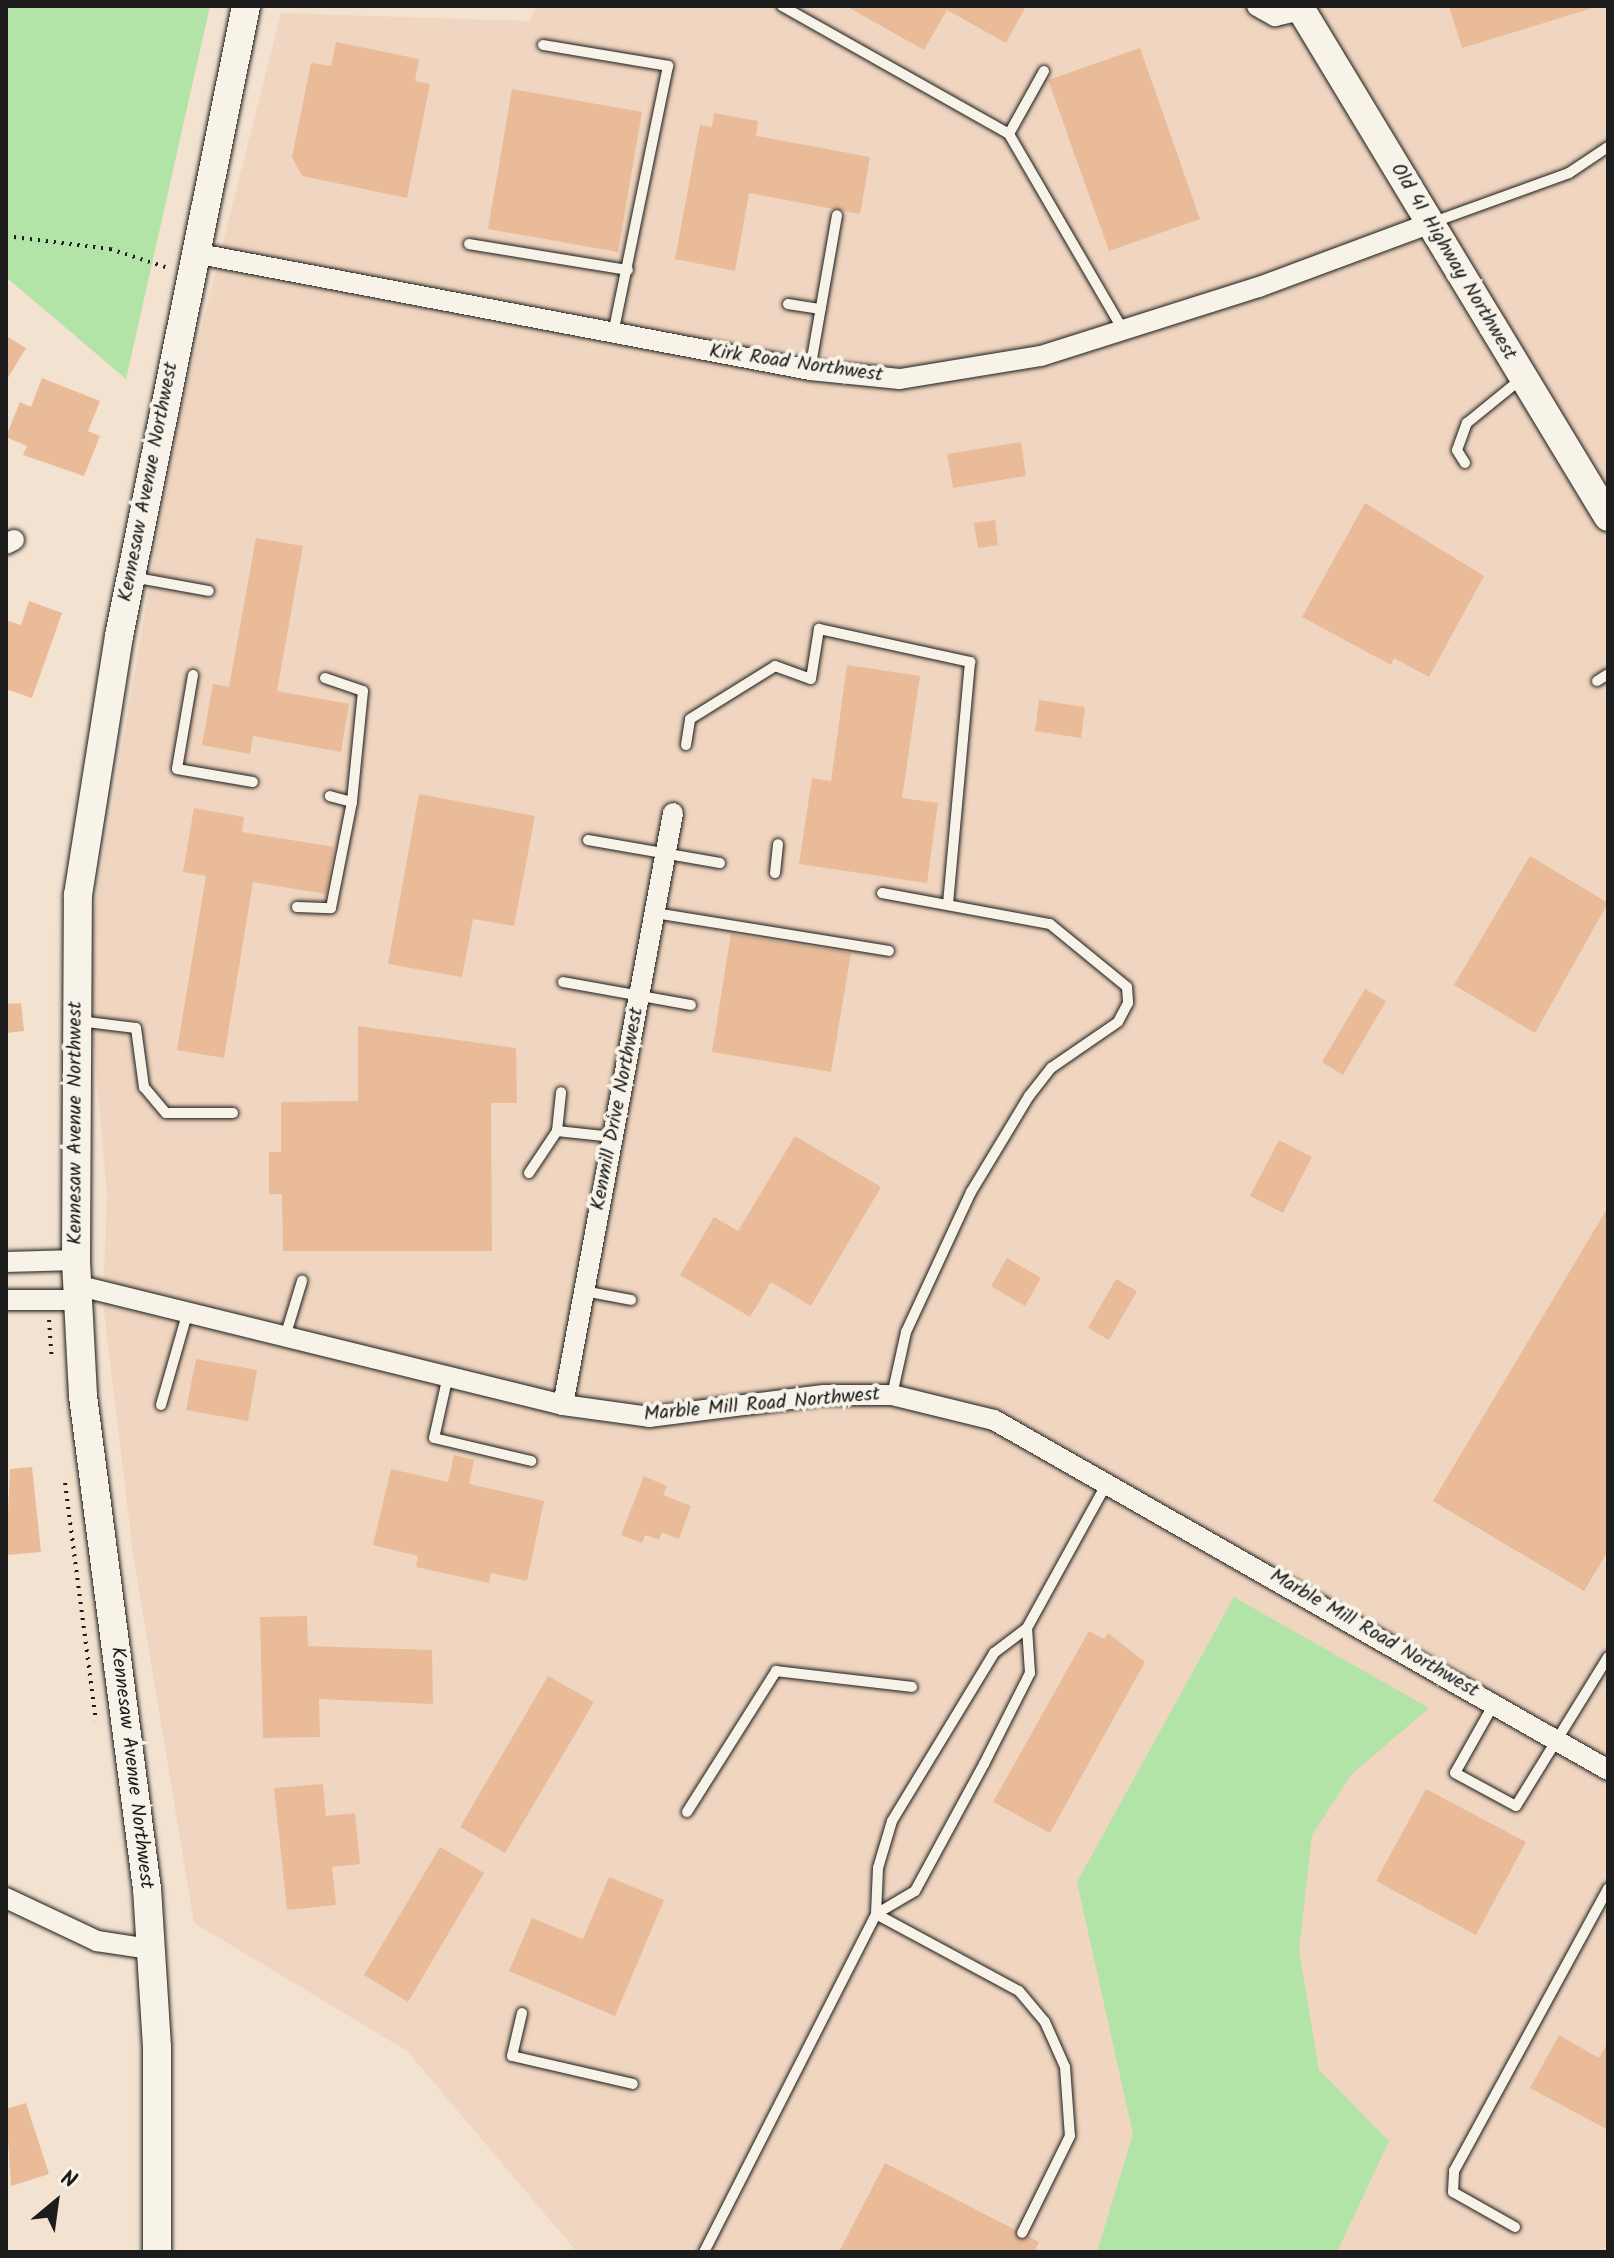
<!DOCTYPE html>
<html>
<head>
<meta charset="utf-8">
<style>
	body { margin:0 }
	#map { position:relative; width:1614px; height:2258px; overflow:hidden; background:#f3e2d0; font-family:Kalam,sans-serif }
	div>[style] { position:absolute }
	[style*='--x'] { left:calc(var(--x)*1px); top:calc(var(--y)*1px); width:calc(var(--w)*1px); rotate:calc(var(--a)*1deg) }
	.built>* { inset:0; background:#f0d6c0 }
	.green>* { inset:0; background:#b1e4a6 }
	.building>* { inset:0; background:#e9bb99 }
	.path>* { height:4px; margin-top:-2px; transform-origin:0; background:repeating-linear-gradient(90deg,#1c1c1c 0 2px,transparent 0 8px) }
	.roads { filter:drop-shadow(0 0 2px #1c1c1c) drop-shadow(0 0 2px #1c1c1c) }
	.lane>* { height:10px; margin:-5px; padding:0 5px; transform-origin:5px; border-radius:5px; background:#f7f3e8 }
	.street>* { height:20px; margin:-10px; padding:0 10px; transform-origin:10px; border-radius:10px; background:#f7f3e8 }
	.secondary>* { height:28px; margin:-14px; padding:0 14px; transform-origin:14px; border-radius:14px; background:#f7f3e8 }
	span { translate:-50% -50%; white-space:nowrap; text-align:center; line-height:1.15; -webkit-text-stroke:8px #f7f3e8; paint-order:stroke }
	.street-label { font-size:20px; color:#1c1c1c }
	.frame { position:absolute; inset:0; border:8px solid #1c1c1c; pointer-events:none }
	.north { position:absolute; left:16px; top:2162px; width:80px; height:80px; -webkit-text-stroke:6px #f7f3e8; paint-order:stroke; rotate:29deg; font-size:22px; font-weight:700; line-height:32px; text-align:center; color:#1c1c1c }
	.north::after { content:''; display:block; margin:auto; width:28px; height:36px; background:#1c1c1c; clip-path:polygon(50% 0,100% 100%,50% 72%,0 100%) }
</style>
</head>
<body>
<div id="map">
	<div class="built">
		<i style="clip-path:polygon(537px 6px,1608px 6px,1608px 2252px,577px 2252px,407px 2051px,194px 1923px,133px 1554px,103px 1303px,107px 1193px,86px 960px,176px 429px,281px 13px,529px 21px)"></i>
	</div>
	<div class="green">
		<i style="clip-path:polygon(6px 6px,210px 6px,126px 379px,6px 277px)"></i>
		<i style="clip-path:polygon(1234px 1597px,1429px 1708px,1352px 1774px,1312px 1835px,1299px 1950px,1319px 2070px,1389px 2141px,1337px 2252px,1097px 2252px,1133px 2134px,1077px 1882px)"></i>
	</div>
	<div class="building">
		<i style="clip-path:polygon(846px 6px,1026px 6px,1006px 43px,947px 10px,924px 50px)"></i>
		<i style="clip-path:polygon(1449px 6px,1596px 6px,1596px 7px,1462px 48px)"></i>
		<i style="clip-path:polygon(336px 42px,419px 59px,415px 81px,430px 84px,407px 198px,302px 176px,292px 157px,311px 63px,331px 66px)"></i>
		<i style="clip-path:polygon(1140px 48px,1200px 219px,1109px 251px,1048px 80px)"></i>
		<i style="clip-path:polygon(512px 89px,642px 112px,618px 252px,488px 229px)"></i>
		<i style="clip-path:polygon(714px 113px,758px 121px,756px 136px,870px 157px,860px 214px,749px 193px,735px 271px,675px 259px,700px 125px,712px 127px)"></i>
		<i style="clip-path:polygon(6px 336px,26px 348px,6px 381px)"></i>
		<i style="clip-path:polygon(42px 378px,100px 401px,88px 431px,100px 436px,84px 476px,23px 455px,27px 446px,6px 437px,20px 402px,31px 407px)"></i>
		<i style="clip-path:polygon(1021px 442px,1026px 476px,953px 488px,947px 454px)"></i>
		<i style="clip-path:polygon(1365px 503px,1484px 576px,1429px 677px,1394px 658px,1391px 665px,1302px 617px)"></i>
		<i style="clip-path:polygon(995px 520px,998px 545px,978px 548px,974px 523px)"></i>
		<i style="clip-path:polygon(256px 538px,303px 546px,277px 691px,349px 704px,341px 752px,253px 736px,250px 754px,202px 745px,213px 684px,229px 687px)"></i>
		<i style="clip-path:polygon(29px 601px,62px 613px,32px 698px,6px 689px,6px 620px,21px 625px)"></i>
		<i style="clip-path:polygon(847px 665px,920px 676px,902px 798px,938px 803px,927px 883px,799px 864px,812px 778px,831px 781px)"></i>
		<i style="clip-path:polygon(1039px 700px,1085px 707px,1081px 738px,1035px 731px)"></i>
		<i style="clip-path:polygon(419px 794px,535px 816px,514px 926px,473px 919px,462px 977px,388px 964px)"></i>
		<i style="clip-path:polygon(194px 808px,244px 817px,242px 832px,334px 847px,326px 894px,253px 882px,224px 1058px,177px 1050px,206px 876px,183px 872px)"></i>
		<i style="clip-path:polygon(1530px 856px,1608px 903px,1535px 1033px,1454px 985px)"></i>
		<i style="clip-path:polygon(731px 934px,851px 953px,831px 1072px,712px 1052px)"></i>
		<i style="clip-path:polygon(1365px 989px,1386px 1001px,1343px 1075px,1322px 1062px)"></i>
		<i style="clip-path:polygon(21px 1003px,24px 1031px,6px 1033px,6px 1004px)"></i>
		<i style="clip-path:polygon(358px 1026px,516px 1048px,517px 1103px,491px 1103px,492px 1251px,283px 1251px,282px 1194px,269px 1194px,269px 1152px,281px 1152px,281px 1102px,358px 1101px)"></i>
		<i style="clip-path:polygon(795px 1136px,881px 1187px,811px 1306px,771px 1282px,750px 1317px,680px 1275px,714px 1217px,738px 1231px)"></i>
		<i style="clip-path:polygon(1279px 1140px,1312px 1157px,1283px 1213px,1250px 1196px)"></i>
		<i style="clip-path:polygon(1608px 1207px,1608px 1551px,1584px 1591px,1433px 1501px)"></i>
		<i style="clip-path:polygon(1007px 1258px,1041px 1278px,1025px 1306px,991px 1286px)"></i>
		<i style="clip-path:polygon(1116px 1279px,1137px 1291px,1109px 1340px,1088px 1328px)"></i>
		<i style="clip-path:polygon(196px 1359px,257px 1370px,248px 1421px,186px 1410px)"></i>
		<i style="clip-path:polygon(454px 1455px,474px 1460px,469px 1484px,544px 1501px,527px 1581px,491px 1573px,489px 1583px,416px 1567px,418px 1556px,373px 1545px,391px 1469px,448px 1482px)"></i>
		<i style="clip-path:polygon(32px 1467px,41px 1552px,6px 1555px,10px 1469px)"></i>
		<i style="clip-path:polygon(644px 1476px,667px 1486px,663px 1495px,691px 1506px,679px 1539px,662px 1532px,659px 1540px,645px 1535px,642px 1543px,621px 1535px)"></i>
		<i style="clip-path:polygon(307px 1616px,308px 1646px,432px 1650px,433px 1704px,319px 1699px,320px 1737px,263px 1738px,260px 1617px)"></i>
		<i style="clip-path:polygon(1089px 1631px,1104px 1639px,1108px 1633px,1145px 1662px,1050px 1833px,993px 1802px)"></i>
		<i style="clip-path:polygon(548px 1676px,594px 1702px,505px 1853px,460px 1827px)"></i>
		<i style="clip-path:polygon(323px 1784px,326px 1816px,355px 1813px,360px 1864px,332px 1867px,336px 1905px,287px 1910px,274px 1788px)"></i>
		<i style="clip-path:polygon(1426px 1789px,1526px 1842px,1476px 1935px,1376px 1881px)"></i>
		<i style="clip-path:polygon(440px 1847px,484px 1873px,408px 2002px,364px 1975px)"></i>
		<i style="clip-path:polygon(609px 1877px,664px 1900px,615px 2016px,509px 1971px,532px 1918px,583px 1939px)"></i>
		<i style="clip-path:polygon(1559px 2035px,1599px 2058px,1608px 2042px,1608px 2130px,1530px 2088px)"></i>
		<i style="clip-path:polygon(26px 2103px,49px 2174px,11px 2186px,6px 2109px)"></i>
		<i style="clip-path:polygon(885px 2163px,1039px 2242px,1034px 2252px,839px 2252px)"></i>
	</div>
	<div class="path">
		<i style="--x:6;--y:236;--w:105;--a:7.1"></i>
		<i style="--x:110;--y:249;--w:61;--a:18.1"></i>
		<i style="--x:49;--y:1320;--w:39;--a:86"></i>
		<i style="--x:65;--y:1483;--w:240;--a:82.6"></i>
	</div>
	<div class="roads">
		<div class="lane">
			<i style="--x:782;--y:6;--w:261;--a:29.4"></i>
			<i style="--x:543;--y:45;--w:127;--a:9.5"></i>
			<i style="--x:668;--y:66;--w:273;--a:101.6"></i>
			<i style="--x:1044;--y:71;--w:72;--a:119.1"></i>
			<i style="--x:1009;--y:134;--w:227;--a:59.8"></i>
			<i style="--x:1431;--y:223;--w:147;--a:-19.9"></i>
			<i style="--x:1569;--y:173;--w:47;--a:-33.7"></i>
			<i style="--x:469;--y:244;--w:161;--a:9.3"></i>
			<i style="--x:788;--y:304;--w:33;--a:9"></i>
			<i style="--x:810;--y:370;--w:157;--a:-80.1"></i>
			<i style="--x:1465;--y:463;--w:15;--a:-122"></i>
			<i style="--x:1457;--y:450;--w:29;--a:-70"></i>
			<i style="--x:1467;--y:423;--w:70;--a:-39.2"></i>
			<i style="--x:132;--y:577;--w:78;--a:10.3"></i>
			<i style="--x:193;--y:675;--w:95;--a:99.7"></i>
			<i style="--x:177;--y:769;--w:77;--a:9.7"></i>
			<i style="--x:325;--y:678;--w:40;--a:18.9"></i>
			<i style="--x:363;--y:691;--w:112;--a:95.7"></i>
			<i style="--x:1597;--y:681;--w:13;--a:-32"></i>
			<i style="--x:686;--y:745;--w:26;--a:-81"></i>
			<i style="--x:690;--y:719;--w:100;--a:-31.9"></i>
			<i style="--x:775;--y:666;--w:38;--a:20"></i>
			<i style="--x:811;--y:679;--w:51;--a:-80.9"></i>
			<i style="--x:819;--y:629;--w:155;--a:12.3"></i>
			<i style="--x:970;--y:662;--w:243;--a:95.2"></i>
			<i style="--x:588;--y:840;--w:134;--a:9.9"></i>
			<i style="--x:775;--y:873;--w:29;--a:-84"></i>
			<i style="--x:882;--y:893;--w:171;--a:10.5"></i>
			<i style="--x:1050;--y:924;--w:99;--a:39.3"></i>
			<i style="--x:1127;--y:987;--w:16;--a:86"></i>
			<i style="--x:1128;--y:1003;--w:21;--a:118"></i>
			<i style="--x:1118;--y:1022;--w:81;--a:145.5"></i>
			<i style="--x:1051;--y:1068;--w:36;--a:128"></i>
			<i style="--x:1029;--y:1096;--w:112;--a:121.1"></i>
			<i style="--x:971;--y:1192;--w:154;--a:114.9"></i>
			<i style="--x:906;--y:1332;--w:65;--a:102.5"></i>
			<i style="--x:297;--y:907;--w:34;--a:2"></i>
			<i style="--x:331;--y:908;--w:108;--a:-78.8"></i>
			<i style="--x:352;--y:802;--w:23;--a:-165"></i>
			<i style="--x:655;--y:913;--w:237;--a:9.2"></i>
			<i style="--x:563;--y:982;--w:130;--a:10.2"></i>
			<i style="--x:79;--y:1021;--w:57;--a:7"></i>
			<i style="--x:136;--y:1028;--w:60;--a:82.3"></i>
			<i style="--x:144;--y:1087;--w:34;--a:50"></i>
			<i style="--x:166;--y:1113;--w:67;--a:0"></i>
			<i style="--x:557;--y:1131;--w:56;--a:6.1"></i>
			<i style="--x:529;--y:1173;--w:50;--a:-56.3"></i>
			<i style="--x:557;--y:1131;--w:39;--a:-84"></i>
			<i style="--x:584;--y:1291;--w:48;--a:10.8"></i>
			<i style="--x:285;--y:1337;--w:59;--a:-73.1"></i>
			<i style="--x:447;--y:1380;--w:59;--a:102.6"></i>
			<i style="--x:434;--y:1438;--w:100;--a:13.3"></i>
			<i style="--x:161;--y:1405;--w:98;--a:-74"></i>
			<i style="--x:1495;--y:1702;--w:81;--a:119.4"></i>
			<i style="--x:1455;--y:1773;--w:69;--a:28.4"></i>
			<i style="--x:1516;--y:1806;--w:175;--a:-58.3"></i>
			<i style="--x:687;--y:1812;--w:167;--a:-57.7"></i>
			<i style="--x:776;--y:1671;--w:137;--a:6.7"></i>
			<i style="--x:876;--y:1914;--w:46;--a:-87.5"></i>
			<i style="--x:878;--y:1868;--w:49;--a:-73.4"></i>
			<i style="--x:892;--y:1821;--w:197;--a:-58.7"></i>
			<i style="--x:994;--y:1653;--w:41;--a:-37.1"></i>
			<i style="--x:1027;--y:1628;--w:166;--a:-61.1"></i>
			<i style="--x:876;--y:1914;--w:45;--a:-30.5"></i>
			<i style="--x:915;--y:1891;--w:145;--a:-61.5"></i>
			<i style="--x:984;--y:1764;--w:102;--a:-63.2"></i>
			<i style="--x:1030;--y:1673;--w:45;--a:-93.8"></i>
			<i style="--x:522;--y:2013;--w:44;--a:103.1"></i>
			<i style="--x:512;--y:2056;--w:124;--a:13"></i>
			<i style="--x:1515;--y:2227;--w:71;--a:-150.6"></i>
			<i style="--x:1453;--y:2192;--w:21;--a:-87"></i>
			<i style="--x:1454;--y:2171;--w:322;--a:-61.4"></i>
			<i style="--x:704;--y:2252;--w:379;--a:-63"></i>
			<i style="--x:876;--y:1914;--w:162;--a:28.3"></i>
			<i style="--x:1019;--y:1991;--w:40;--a:50"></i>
			<i style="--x:1045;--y:2022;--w:49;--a:66"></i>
			<i style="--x:1065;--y:2067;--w:69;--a:85.9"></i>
			<i style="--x:1070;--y:2136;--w:108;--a:116.3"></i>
		</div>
		<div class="street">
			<i style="--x:1257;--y:6;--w:21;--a:29"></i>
			<i style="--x:1275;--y:16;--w:28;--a:-13"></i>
			<i style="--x:194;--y:253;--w:627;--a:10.75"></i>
			<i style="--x:810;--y:370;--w:90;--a:5.7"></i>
			<i style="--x:900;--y:379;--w:143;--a:-9.3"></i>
			<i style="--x:1041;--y:356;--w:229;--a:-17.6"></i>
			<i style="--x:1259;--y:287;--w:184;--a:-20.4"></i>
			<i style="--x:6;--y:544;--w:9;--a:-27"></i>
			<i style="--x:6;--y:1262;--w:70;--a:-1.6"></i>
			<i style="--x:76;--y:1285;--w:502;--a:13.84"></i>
			<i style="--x:563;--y:1405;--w:87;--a:7.9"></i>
			<i style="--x:649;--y:1417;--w:176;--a:-7.2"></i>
			<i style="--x:824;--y:1395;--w:68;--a:0"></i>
			<i style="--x:892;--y:1395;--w:105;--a:13.8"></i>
			<i style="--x:994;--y:1420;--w:707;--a:29.68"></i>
			<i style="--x:6;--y:1300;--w:71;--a:0"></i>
			<i style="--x:563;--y:1405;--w:602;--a:-79.47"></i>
			<i style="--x:6;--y:1898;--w:101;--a:25.3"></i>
			<i style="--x:97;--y:1941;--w:54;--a:8.6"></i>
		</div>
		<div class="secondary">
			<i style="--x:1299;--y:6;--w:597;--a:58.84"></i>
			<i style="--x:157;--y:2252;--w:205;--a:-90"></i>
			<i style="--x:157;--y:2047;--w:158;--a:-93.6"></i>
			<i style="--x:147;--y:1889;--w:498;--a:-97.4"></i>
			<i style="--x:83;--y:1395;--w:135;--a:-93"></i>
			<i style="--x:76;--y:1260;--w:365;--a:-89.7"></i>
			<i style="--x:78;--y:895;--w:262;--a:-81"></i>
			<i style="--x:119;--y:636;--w:643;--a:-78.6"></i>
		</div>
	</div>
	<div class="street-label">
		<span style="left:1453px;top:262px;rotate:59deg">Old 41 Highway Northwest</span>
		<span style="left:796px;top:364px;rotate:8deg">Kirk Road Northwest</span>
		<span style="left:149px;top:482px;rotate:-79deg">Kennesaw Avenue Northwest</span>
		<span style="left:618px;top:1109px;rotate:-79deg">Kenmill Drive Northwest</span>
		<span style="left:76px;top:1123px;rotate:-90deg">Kennesaw Avenue Northwest</span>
		<span style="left:762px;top:1405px;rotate:-5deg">Marble Mill Road Northwest</span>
		<span style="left:1374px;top:1634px;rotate:30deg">Marble Mill Road Northwest</span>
		<span style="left:131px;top:1768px;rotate:83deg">Kennesaw Avenue Northwest</span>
	</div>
	<div class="frame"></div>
	<div class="north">N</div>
</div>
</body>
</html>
